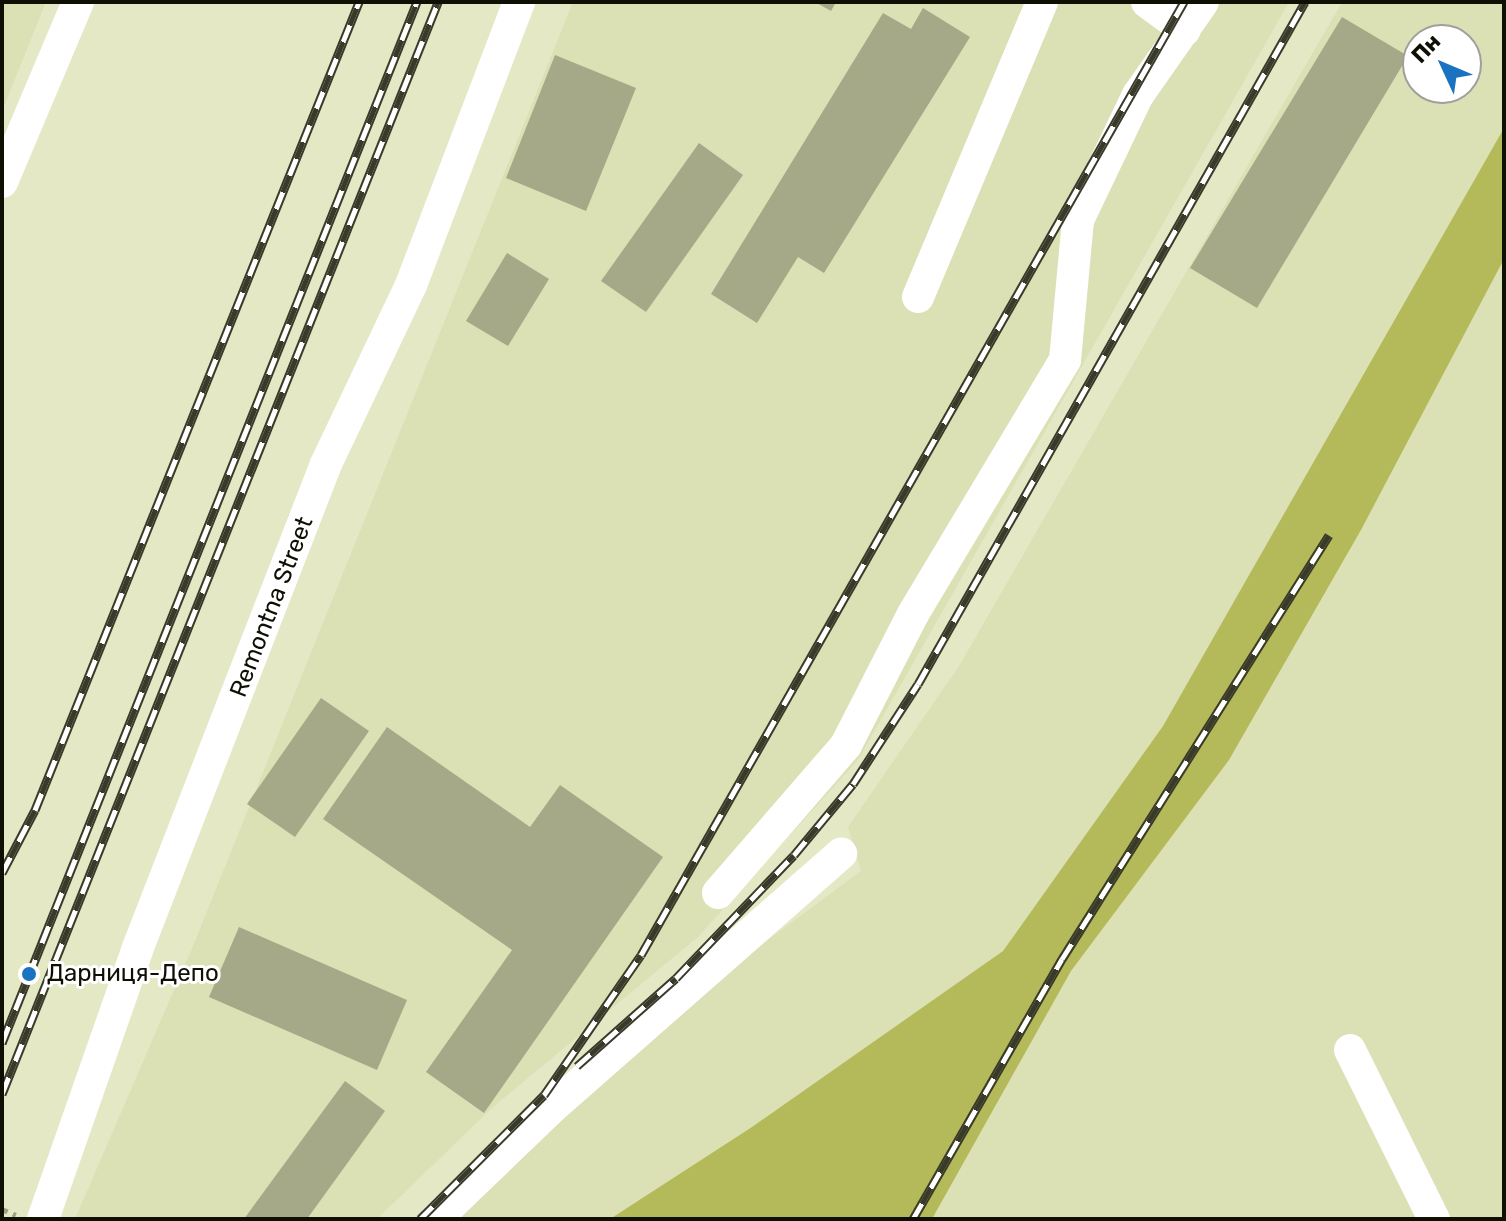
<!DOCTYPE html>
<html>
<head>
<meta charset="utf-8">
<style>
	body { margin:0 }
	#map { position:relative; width:1506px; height:1221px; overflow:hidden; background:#e5e8c5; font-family:Rubik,sans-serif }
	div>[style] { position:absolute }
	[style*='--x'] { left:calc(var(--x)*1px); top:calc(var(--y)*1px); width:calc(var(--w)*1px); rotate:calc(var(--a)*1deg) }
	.built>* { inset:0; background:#dce0b5 }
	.forest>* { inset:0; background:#b4b95a }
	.building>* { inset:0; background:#a6a987 }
	.path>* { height:5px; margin-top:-2.5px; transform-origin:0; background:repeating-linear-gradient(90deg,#9ea185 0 6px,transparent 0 12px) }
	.minor>* { height:32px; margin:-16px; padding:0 16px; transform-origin:16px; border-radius:16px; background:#fff }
	.rail>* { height:9px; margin-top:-4.5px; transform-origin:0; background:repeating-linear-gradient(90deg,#fff 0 18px,#393a2a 0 36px); box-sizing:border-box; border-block:2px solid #393a2a }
	.dots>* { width:22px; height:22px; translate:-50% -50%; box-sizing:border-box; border:4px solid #fff; border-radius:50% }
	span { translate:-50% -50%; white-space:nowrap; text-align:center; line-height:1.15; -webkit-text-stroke:6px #fff; paint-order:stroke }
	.street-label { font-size:24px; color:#0f1004 }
	.poi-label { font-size:24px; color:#0f1004 }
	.left { translate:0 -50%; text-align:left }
	.frame { position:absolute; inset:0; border:4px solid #0f1004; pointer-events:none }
	.north { position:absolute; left:1402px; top:24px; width:80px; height:80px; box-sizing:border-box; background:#fff; border:2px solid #9f9f9b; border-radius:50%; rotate:314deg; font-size:22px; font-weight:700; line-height:32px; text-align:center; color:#0f1004 }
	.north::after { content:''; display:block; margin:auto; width:28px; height:36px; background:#1a73c0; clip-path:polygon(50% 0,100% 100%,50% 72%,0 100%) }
</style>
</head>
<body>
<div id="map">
	<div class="built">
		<i style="clip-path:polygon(2px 2px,46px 2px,2px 111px)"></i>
		<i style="clip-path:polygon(573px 2px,1289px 2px,858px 760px,698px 937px,494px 1106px,377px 1219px,75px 1219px,193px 946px)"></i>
		<i style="clip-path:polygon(evenodd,1342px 2px,1504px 2px,1504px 128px,1163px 726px,1003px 951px,752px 1127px,610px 1219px,460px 1219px,536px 1140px,707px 985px,861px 871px,848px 827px,959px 666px,1342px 2px,1418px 40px,1466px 40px,1466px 88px,1418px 88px,1418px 40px)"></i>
		<i style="clip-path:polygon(1504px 259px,1504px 1219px,932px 1219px,1071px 971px,1229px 760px,1361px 530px)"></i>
	</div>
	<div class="forest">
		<i style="clip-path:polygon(1504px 128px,1504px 259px,1361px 530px,1229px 760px,1071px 971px,932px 1219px,610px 1219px,752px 1127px,1003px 951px,1163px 726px)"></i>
	</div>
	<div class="building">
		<i style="clip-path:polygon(815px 2px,836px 2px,831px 11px)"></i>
		<i style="clip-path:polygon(923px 8px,970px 37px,824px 273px,798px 257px,757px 323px,711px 294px,883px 13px,911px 29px)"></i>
		<i style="clip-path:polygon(1342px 17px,1408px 56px,1257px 308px,1190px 268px)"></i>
		<i style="clip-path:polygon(555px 55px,636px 88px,586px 211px,506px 178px)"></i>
		<i style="clip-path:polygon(699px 143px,743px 175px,646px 312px,601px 281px)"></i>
		<i style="clip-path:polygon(507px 253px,549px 279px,508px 346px,466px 321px)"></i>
		<i style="clip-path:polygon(321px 698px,369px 731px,295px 837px,247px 804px)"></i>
		<i style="clip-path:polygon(387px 727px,530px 827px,560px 785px,663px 857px,484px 1113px,426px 1072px,512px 950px,323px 819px)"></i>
		<i style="clip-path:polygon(239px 927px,407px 1000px,377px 1070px,209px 997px)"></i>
		<i style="clip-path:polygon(345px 1081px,385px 1111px,307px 1219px,244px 1219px)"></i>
	</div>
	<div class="path">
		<i style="--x:2;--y:1209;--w:15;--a:23"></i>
	</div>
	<div class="minor">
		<i style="--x:1147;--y:2;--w:47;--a:36.4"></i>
		<i style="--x:2;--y:182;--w:195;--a:-67.1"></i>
		<i style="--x:918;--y:297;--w:320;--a:-67.2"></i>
		<i style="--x:718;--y:893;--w:196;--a:-49.1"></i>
		<i style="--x:846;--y:745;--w:147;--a:-62.9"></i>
		<i style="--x:913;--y:614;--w:296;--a:-59.1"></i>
		<i style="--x:1065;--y:360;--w:141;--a:-84.7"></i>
		<i style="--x:1078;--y:220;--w:139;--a:-64.4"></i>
		<i style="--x:1138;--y:95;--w:113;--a:-55"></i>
		<i style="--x:1350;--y:1050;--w:189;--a:63.6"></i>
		<i style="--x:43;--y:1219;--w:285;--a:-70.7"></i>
		<i style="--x:137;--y:950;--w:521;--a:-68.75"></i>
		<i style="--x:326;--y:464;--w:198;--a:-64.6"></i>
		<i style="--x:411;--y:285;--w:303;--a:-69.1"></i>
		<i style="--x:436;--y:1219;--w:165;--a:-43.8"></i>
		<i style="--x:555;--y:1105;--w:381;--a:-41.3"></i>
	</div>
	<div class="rail">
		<i style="--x:2;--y:873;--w:71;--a:-62.4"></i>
		<i style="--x:35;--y:810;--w:871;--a:-68.15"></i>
		<i style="--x:2;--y:1043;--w:1121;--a:-68.27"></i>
		<i style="--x:577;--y:1066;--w:132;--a:-41.6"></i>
		<i style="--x:676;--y:978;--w:170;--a:-46.2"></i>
		<i style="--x:794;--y:855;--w:92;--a:-50.3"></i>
		<i style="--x:853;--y:784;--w:119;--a:-57"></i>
		<i style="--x:918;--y:684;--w:784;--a:-60.43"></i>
		<i style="--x:2;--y:1094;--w:1176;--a:-68.23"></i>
		<i style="--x:420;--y:1219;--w:175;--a:-45"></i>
		<i style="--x:544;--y:1095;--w:170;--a:-55.3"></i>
		<i style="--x:641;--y:955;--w:1097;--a:-60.33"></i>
		<i style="--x:913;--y:1219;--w:300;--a:-60.2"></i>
		<i style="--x:1062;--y:959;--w:501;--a:-57.8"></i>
	</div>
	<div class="dots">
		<i style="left:29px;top:974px;background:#1a73c0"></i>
	</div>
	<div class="street-label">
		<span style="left:272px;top:607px;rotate:-69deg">Remontna Street</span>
	</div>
	<div class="poi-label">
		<span class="left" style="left:47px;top:974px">Дарниця-Депо</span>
	</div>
	<div class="frame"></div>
	<div class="north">Пн</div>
</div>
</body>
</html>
